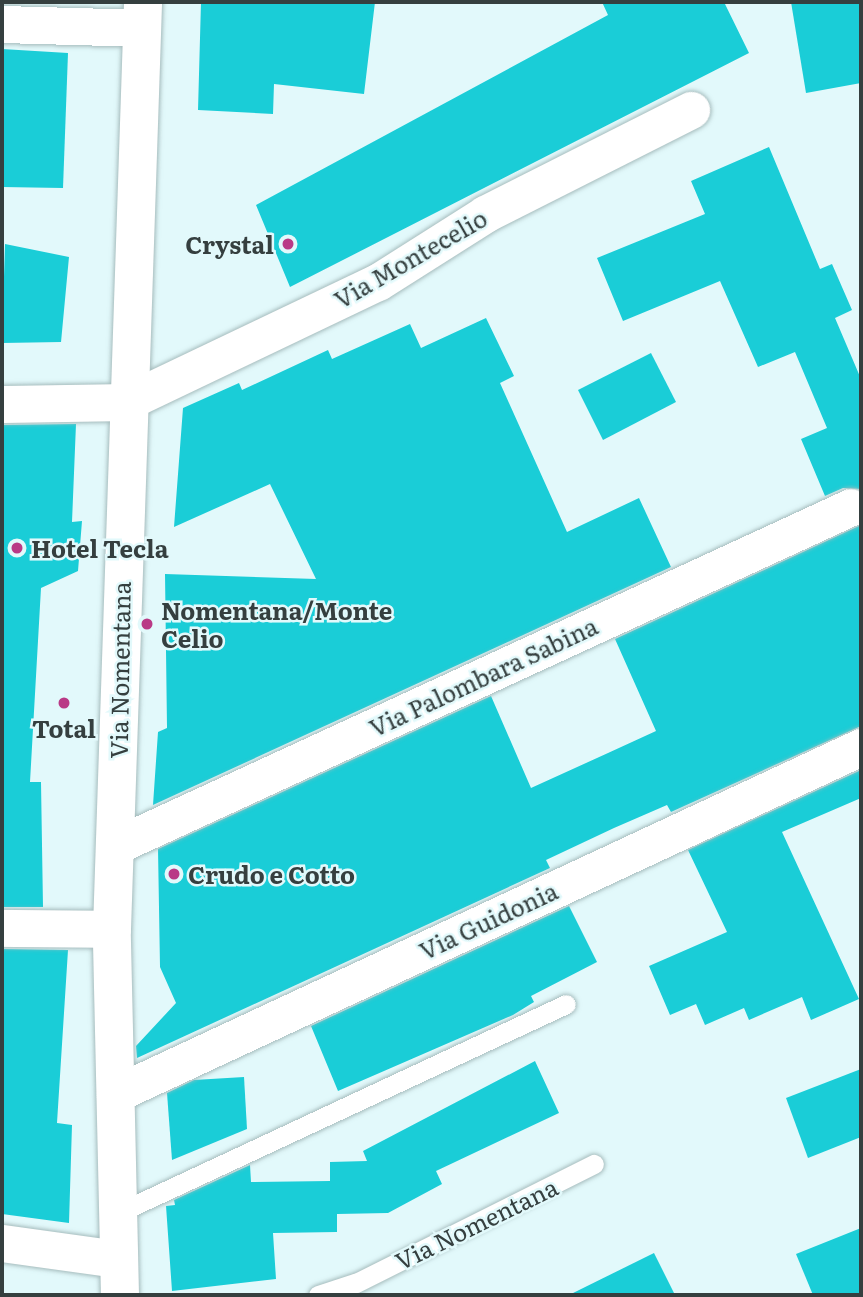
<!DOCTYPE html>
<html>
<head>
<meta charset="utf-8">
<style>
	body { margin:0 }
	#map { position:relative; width:863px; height:1297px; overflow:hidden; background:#e2f9fb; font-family:Literata,serif }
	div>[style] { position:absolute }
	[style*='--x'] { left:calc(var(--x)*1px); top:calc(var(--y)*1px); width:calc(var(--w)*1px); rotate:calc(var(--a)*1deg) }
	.building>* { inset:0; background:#1acdd7 }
	.roads { filter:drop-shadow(0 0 2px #a6bcbd) drop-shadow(0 0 2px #a6bcbd) }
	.lane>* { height:19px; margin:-9.5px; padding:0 9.5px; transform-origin:9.5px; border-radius:9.5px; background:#fff }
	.street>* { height:37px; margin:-18.5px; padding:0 18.5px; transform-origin:18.5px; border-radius:18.5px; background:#fff }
	.secondary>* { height:38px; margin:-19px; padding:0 19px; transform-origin:19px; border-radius:19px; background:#fff }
	.dots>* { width:19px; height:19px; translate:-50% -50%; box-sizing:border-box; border:4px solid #e2f9fb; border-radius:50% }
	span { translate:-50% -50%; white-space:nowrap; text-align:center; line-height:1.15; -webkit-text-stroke:5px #e2f9fb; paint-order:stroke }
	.poi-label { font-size:24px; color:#353f3f; font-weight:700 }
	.right { translate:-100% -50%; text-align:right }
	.left { translate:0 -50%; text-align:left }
	.street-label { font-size:24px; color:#353f3f }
	.frame { position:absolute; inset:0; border:4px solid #353f3f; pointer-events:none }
</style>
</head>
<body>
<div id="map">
	<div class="building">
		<i style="clip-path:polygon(201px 2px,375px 2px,364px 94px,274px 84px,273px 114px,198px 110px)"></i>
		<i style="clip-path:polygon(602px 2px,724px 2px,749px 53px,290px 287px,256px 205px,608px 15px)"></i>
		<i style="clip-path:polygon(791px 2px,861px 2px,861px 83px,806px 93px)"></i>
		<i style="clip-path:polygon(2px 49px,68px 53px,63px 188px,2px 187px)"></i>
		<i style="clip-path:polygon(769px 147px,820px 269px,832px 264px,852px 310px,835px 318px,861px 379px,861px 489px,843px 488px,825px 496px,801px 439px,827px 428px,795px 352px,758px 367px,720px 281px,623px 321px,597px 258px,705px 214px,691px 181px)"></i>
		<i style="clip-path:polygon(5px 244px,69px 257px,61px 342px,2px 343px)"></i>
		<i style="clip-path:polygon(486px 318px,514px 376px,500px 383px,567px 532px,639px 498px,671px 567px,153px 805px,158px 732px,167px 728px,165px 574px,316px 579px,270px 484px,174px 527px,183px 408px,239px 383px,242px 390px,328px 350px,332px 359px,410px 324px,421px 348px)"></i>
		<i style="clip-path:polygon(651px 353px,676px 402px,603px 440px,578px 390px)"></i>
		<i style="clip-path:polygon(76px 424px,72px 522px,82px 521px,78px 571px,41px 588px,30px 782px,41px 782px,43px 907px,2px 907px,2px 425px)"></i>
		<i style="clip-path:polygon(861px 525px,861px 726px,671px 812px,667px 805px,614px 828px,546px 860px,550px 868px,137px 1058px,136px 1046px,176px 1003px,160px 967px,158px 849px,491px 696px,531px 788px,608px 753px,656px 731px,615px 639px)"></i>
		<i style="clip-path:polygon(861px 770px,861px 798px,782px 832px,859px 999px,811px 1020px,802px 997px,749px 1020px,744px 1008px,705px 1025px,696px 1004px,670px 1015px,649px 966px,727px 932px,688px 850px)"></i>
		<i style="clip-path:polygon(569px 906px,597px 962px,531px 996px,534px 1002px,513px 1015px,338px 1091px,311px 1026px)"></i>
		<i style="clip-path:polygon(2px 949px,68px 950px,57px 1123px,72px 1125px,69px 1223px,2px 1214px)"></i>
		<i style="clip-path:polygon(535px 1061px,559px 1113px,436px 1171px,442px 1184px,388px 1213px,337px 1214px,337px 1232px,273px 1233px,276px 1279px,172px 1291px,166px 1206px,175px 1205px,174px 1200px,250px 1165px,251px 1182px,330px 1181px,330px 1162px,367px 1161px,363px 1151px)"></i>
		<i style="clip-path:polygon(861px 1069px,861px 1137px,808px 1158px,786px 1098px)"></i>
		<i style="clip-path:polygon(244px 1077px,247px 1129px,172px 1160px,167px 1093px,194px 1080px)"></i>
		<i style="clip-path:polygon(861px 1228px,861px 1295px,813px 1295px,796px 1254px)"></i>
		<i style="clip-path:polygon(654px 1253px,675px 1295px,569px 1295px)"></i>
	</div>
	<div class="roads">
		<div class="lane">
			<i style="--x:118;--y:1213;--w:494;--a:-25"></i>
			<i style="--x:318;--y:1295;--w:40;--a:-18"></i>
			<i style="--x:356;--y:1283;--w:266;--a:-26.6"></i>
		</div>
		<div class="street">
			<i style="--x:2;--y:24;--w:140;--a:1.6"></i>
			<i style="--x:2;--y:404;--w:124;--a:-0.9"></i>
			<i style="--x:126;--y:402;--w:279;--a:-25.5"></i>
			<i style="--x:378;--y:282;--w:127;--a:-32.4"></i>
			<i style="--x:485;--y:214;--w:231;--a:-26.8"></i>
			<i style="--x:115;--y:846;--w:810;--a:-24.73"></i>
			<i style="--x:2;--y:928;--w:110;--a:0.5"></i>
			<i style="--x:115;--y:1094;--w:823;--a:-24.95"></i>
			<i style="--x:2;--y:1243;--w:117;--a:7.9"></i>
		</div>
		<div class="secondary">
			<i style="--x:120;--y:1295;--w:366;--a:-91.3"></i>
			<i style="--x:112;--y:929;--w:928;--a:-88.08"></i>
		</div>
	</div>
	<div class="dots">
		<i style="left:288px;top:244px;background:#b93a86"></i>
		<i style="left:17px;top:548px;background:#b93a86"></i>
		<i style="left:147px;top:624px;background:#b93a86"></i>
		<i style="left:64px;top:703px;background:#b93a86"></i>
		<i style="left:174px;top:874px;background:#b93a86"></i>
	</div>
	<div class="poi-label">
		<span class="right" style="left:274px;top:244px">Crystal</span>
		<span class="left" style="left:31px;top:548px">Hotel Tecla</span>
		<span class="left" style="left:161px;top:624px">Nomentana/Monte<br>Celio</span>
		<span style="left:64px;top:728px">Total</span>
		<span class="left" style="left:188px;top:874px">Crudo e Cotto</span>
	</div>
	<div class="street-label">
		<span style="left:410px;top:258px;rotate:-30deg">Via Montecelio</span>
		<span style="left:119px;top:670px;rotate:-89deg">Via Nomentana</span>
		<span style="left:483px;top:676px;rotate:-25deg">Via Palombara Sabina</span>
		<span style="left:488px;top:920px;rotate:-25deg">Via Guidonia</span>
		<span style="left:476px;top:1223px;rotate:-26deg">Via Nomentana</span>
	</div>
	<div class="frame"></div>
</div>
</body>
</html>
